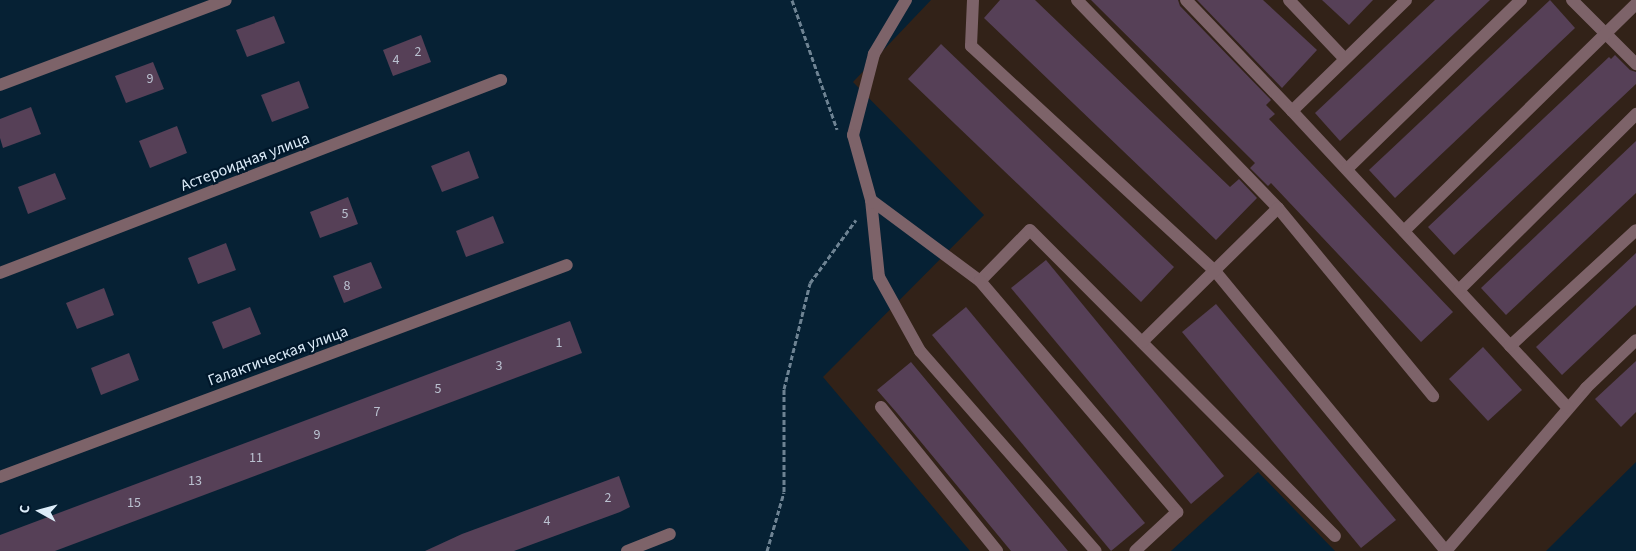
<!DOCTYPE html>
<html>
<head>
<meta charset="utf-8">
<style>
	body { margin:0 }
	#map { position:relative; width:1636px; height:551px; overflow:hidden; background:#062134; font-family:"Source Sans 3",sans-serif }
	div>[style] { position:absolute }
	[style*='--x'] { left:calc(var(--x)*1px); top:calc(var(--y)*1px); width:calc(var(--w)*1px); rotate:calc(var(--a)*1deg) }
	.industrial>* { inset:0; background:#322218 }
	.building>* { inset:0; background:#564057 }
	.path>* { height:3px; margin-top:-1.5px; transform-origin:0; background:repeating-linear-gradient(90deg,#6e8393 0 5px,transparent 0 7.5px) }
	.service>* { height:12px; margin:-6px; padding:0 6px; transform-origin:6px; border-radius:6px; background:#7d6369 }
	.minor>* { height:12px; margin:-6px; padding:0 6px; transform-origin:6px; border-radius:6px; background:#7d6369 }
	span { translate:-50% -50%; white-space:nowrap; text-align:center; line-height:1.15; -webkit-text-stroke:4.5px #00172a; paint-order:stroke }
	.number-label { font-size:14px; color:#bac1d0 }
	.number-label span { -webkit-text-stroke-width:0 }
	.street-label { font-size:16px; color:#dcecf9 }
	.north { position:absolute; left:15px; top:486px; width:50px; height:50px; -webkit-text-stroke:4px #00172a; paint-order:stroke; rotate:277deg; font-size:14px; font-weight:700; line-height:20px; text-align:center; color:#dcecf9 }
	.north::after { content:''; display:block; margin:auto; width:18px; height:22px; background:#dcecf9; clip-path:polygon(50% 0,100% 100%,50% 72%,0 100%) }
</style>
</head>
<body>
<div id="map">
	<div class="industrial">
		<i style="clip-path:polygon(931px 0,1636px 0,1636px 462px,1546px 551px,1335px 551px,1258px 472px,1171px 551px,970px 551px,823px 377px,984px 215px,853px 82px)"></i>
	</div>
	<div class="building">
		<i style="clip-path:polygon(1000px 0,1035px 0,1230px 187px,1239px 179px,1257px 198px,1216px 240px,984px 18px)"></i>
		<i style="clip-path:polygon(1091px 0,1178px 0,1180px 6px,1271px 100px,1266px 105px,1275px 114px,1269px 119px,1453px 312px,1421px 342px,1271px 183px,1268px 186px,1250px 168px,1255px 163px)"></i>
		<i style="clip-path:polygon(1197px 0,1263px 0,1317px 50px,1282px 88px)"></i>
		<i style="clip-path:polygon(1322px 0,1373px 0,1349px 25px)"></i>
		<i style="clip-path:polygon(1435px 0,1490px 0,1340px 141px,1315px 113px)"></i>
		<i style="clip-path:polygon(1550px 0,1575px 28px,1395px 198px,1369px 170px)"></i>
		<i style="clip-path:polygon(274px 16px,285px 43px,247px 57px,236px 30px)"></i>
		<i style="clip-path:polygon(421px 35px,431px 62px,393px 76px,383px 50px)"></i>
		<i style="clip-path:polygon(941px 44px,1174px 267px,1141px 302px,908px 79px)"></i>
		<i style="clip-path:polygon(1615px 55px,1630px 70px,1636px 72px,1636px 84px,1454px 255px,1428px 227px,1609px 57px,1611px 59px)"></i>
		<i style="clip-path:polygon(153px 62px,164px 89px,126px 103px,115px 76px)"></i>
		<i style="clip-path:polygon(299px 81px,309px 108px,272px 122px,261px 95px)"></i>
		<i style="clip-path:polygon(31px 107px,41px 134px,3px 148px,0 138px,0 119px)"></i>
		<i style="clip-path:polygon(177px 126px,187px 153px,150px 168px,139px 141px)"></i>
		<i style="clip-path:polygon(1636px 141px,1636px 193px,1506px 315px,1481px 288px)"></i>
		<i style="clip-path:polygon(469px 151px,479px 178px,442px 192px,431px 166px)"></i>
		<i style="clip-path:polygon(55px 173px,66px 199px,28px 214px,18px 187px)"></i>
		<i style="clip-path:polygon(348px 197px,358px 224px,320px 238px,310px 212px)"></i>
		<i style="clip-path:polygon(493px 216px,504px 243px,466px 257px,456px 231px)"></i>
		<i style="clip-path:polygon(226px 243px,236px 270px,198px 284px,188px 258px)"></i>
		<i style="clip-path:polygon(1636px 253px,1636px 305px,1562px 375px,1536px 347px)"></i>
		<i style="clip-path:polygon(1046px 260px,1224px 476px,1191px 504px,1011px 288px)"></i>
		<i style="clip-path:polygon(371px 262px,382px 288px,344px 303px,333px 276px)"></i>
		<i style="clip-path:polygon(104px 288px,114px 315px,77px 329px,66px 303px)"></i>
		<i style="clip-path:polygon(1216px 304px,1396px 520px,1361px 548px,1182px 332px)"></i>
		<i style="clip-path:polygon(250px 307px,261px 334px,223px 349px,212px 322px)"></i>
		<i style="clip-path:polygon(966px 307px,1145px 523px,1111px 551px,932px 335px)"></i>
		<i style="clip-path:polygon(570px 321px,582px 353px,55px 551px,0 551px,0 535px)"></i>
		<i style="clip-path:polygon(1483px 347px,1522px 390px,1488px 421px,1449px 379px)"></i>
		<i style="clip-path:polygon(129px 353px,139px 380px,101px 395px,91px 368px)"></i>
		<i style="clip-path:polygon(1636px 361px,1636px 412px,1621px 427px,1595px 399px)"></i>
		<i style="clip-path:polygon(911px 362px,1068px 551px,1011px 551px,897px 413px,877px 390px)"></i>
		<i style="clip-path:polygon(619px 476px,630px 507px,620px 512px,514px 551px,425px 551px,462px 534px)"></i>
	</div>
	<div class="path">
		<i style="--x:792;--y:0;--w:137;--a:70.8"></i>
		<i style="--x:767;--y:551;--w:61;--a:-73.9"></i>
		<i style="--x:784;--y:492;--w:103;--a:-90"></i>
		<i style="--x:784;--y:389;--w:109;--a:-76.2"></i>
		<i style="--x:810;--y:283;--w:78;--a:-53.9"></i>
	</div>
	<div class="service">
		<i style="--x:906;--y:0;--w:63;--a:120.7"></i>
		<i style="--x:874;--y:54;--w:84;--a:104.5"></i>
		<i style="--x:853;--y:135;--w:67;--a:74.5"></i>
		<i style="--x:871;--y:200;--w:77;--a:84.1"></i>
		<i style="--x:879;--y:277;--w:85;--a:61"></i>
		<i style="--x:920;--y:351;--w:266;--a:48.7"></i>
		<i style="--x:973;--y:0;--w:46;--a:92.5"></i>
		<i style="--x:971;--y:46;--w:332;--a:42.7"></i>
		<i style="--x:1215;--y:271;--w:363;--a:50.5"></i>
		<i style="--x:1446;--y:551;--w:215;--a:-49.3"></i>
		<i style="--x:1586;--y:388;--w:69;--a:-43.8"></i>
		<i style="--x:1077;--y:0;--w:289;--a:46"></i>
		<i style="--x:1278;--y:208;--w:244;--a:50.5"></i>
		<i style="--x:1186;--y:0;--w:153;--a:46.3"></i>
		<i style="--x:1292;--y:111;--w:405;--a:47.1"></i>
		<i style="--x:1289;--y:0;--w:81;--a:46.5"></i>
		<i style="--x:1572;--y:0;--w:91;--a:45"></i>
		<i style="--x:1292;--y:111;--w:159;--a:-44.2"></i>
		<i style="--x:1347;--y:169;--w:243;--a:-44.2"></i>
		<i style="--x:871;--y:200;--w:136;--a:36.6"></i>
		<i style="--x:980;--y:281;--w:71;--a:-45.6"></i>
		<i style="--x:1030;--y:230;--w:432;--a:45.1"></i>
		<i style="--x:1404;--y:231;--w:325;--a:-44.4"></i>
		<i style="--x:980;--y:281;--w:304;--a:49.5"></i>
		<i style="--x:1177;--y:512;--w:57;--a:137.1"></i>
		<i style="--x:1459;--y:290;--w:250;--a:-44.8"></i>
		<i style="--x:1142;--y:342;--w:191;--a:-44.6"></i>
		<i style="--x:1510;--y:346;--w:171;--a:-42.6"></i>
		<i style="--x:881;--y:407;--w:185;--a:51.1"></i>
	</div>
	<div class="minor">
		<i style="--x:0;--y:85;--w:241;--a:-20.6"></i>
		<i style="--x:0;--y:273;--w:537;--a:-21.07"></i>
		<i style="--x:0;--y:477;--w:605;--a:-20.5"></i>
		<i style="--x:627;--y:551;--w:46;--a:-21.6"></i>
	</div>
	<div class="number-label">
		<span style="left:418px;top:52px">2</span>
		<span style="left:396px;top:60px">4</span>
		<span style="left:150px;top:79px">9</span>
		<span style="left:345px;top:214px">5</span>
		<span style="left:347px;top:286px">8</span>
		<span style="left:559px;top:343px">1</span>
		<span style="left:499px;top:366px">3</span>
		<span style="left:438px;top:389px">5</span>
		<span style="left:377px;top:412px">7</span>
		<span style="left:317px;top:435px">9</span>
		<span style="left:256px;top:458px">11</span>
		<span style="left:195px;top:481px">13</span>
		<span style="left:608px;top:498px">2</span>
		<span style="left:134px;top:503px">15</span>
		<span style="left:547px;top:521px">4</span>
	</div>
	<div class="street-label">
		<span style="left:245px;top:162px;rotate:-21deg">Астероидная улица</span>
		<span style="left:278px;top:356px;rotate:-20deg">Галактическая улица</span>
	</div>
	<div class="north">С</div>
</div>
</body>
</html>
